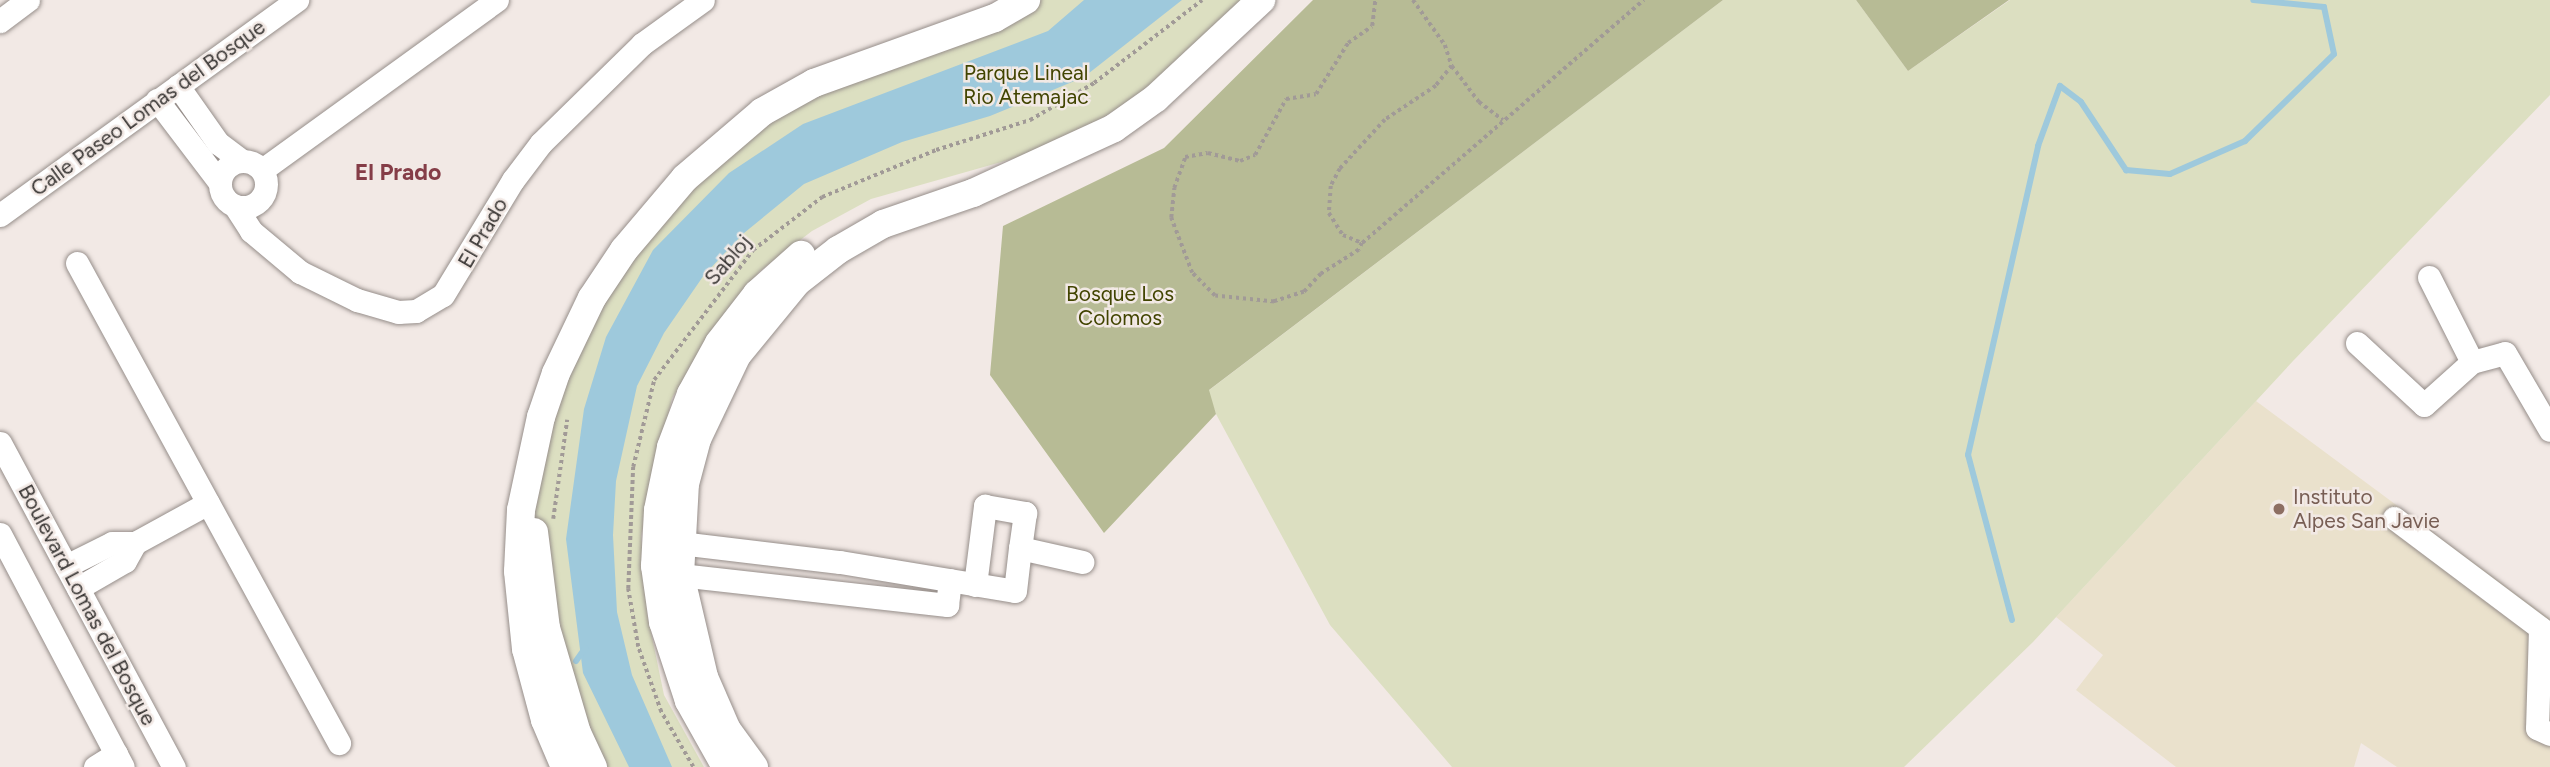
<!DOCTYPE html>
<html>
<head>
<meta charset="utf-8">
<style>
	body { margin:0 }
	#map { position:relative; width:2550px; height:767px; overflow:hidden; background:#f2e9e5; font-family:Figtree,sans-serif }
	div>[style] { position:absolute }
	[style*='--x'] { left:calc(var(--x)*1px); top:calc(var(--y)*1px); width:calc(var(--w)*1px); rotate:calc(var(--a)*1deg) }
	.education>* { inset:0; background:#eae1cc }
	.green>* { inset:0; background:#dcdfc1 }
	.forest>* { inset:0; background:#b7bb95 }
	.water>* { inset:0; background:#9ec9dc }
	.stream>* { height:6px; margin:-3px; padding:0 3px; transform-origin:3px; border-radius:3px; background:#9ec9dc }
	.path>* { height:3.5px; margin-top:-1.75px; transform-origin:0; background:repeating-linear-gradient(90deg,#a19a97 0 3.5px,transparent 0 7px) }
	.roads { filter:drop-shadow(0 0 2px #968e8a) drop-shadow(0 0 2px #968e8a) }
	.minor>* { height:23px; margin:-11.5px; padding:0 11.5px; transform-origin:11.5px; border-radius:11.5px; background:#fff }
	.minor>.ring { margin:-11.5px; padding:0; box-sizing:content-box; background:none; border:23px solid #fff; border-radius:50% }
	.major>* { height:28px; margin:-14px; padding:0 14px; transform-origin:14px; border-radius:14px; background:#fff }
	.dots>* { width:19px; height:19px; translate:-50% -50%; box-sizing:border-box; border:4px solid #f2e9e5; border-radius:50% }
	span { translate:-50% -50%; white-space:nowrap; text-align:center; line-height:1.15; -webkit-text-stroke:5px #f2e9e5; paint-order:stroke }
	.park-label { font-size:21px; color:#414400 }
	.street-label { font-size:21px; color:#393634 }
	.education-label { font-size:21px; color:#785e54 }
	.left { translate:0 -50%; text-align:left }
	.neighbourhood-label { font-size:23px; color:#853d47; font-weight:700 }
</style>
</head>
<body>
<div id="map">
	<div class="education">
		<i style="clip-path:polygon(2256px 401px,2550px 619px,2550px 767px,2397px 767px,2361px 743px,2354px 767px,2176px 767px,2076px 690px,2103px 655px,2056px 617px)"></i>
	</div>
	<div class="green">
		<i style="clip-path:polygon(1038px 0,1248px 0,1147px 90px,1058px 146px,871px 199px,812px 231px,760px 271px,714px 330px,672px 398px,641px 536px,647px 613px,664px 695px,704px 767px,603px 767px,591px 744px,537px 557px,531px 464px,557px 374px,674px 195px,806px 93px)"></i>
		<i style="clip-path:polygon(1723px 0,1856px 0,1908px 71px,2010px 0,2550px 0,2550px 95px,2293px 361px,2033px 642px,1904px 767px,1452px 767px,1330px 625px,1216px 414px,1208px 391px)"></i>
	</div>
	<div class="forest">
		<i style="clip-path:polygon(1313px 0,1723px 0,1209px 390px,1216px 414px,1104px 533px,990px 375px,1003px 226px,1164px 148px)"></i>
		<i style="clip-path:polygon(1856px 0,2009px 0,1908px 71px)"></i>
	</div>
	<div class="water">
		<i style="clip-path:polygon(1084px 0,1182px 0,1084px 77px,990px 116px,902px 142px,804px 184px,744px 233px,704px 275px,664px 333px,637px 386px,616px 481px,613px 535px,617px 612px,632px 675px,672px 767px,629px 767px,583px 673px,566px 539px,584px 409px,606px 337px,653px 250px,729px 173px,803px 124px,1048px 31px)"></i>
	</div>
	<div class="stream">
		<i style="--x:2012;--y:620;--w:171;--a:-104.9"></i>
		<i style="--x:1968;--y:455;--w:317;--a:-77.2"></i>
		<i style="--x:2038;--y:146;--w:64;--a:-69.9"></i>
		<i style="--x:2060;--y:86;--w:26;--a:37"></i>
		<i style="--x:2081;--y:102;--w:82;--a:56.5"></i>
		<i style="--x:2126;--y:170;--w:44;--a:5.2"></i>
		<i style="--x:2170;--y:174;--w:82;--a:-23.7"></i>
		<i style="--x:2245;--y:141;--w:124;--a:-44.3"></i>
		<i style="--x:2334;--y:54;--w:48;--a:-102"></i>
		<i style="--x:2324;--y:7;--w:71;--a:-174.4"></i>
		<i style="--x:576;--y:661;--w:16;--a:-55"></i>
	</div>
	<div class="path">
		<i style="--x:1413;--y:0;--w:55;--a:54.6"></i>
		<i style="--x:1445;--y:45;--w:22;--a:72"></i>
		<i style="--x:1452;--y:66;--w:26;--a:129"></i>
		<i style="--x:1436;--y:86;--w:61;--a:146.3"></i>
		<i style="--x:1385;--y:120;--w:67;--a:132.6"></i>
		<i style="--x:1340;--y:169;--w:19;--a:118"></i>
		<i style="--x:1331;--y:186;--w:27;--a:94"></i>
		<i style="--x:1329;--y:213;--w:26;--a:58"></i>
		<i style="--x:1343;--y:235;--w:21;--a:23"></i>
		<i style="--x:1362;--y:243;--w:372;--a:-40.8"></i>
		<i style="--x:1452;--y:66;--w:45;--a:53.1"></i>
		<i style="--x:1479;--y:102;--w:30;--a:37"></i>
		<i style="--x:1362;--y:243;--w:8;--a:113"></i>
		<i style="--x:1359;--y:250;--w:45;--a:147.7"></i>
		<i style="--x:1321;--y:274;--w:25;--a:133"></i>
		<i style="--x:1304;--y:292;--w:32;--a:162"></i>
		<i style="--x:1274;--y:302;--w:59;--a:-174.2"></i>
		<i style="--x:1215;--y:296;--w:33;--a:-135"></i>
		<i style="--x:1192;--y:273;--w:59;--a:-110.9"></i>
		<i style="--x:1171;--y:218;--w:30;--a:-84"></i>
		<i style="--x:1174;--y:188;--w:33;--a:-70"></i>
		<i style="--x:1185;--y:157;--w:23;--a:-10"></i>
		<i style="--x:1208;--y:153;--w:33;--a:14"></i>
		<i style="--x:1240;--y:161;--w:16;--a:-22"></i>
		<i style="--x:1255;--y:155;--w:64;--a:-61"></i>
		<i style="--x:1286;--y:99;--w:30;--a:-9"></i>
		<i style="--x:1316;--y:94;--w:60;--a:-57.9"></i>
		<i style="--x:1348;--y:43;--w:29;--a:-35"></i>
		<i style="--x:1372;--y:26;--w:26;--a:-83"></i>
		<i style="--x:553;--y:519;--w:100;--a:-82"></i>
		<i style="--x:693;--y:767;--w:64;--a:-120.2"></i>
		<i style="--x:661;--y:712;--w:69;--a:-109.5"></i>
		<i style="--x:638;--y:647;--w:59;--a:-99.8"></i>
		<i style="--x:628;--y:589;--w:122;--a:-87.7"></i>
		<i style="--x:633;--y:467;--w:89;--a:-76.4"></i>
		<i style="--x:654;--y:380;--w:163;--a:-52.7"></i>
		<i style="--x:753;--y:250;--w:87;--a:-37.5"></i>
		<i style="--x:822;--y:197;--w:123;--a:-22.4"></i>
		<i style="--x:936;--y:150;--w:99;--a:-17.7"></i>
		<i style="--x:1030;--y:120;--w:74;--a:-30"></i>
		<i style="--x:1094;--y:83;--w:136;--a:-37.5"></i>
	</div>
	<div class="roads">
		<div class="minor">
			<i style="--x:0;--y:21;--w:35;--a:-37"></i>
			<i style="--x:178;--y:86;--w:70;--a:54.9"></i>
			<i style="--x:218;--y:143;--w:30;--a:37"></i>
			<i style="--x:157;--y:100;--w:104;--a:52.8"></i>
			<i class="ring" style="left:220px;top:161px;width:23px;height:23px"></i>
			<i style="--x:262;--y:170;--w:290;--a:-35.9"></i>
			<i style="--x:235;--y:206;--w:30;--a:57"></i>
			<i style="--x:251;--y:231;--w:64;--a:39.9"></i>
			<i style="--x:300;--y:272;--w:64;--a:26.2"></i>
			<i style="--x:357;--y:300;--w:43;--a:16.3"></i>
			<i style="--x:398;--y:312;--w:18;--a:-3"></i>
			<i style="--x:416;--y:311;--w:31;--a:-31"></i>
			<i style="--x:443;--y:295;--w:135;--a:-58.7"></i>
			<i style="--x:513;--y:180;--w:46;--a:-52.9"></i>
			<i style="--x:541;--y:143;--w:141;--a:-44.4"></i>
			<i style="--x:642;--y:44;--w:75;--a:-35.8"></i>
			<i style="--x:0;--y:215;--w:367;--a:-35.9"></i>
			<i style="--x:77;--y:263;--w:547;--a:61.37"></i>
			<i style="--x:2429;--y:277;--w:95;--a:63.2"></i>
			<i style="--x:2357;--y:343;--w:91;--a:42.8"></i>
			<i style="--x:2424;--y:405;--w:64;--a:-41.9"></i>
			<i style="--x:2472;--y:362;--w:34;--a:-15"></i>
			<i style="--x:2505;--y:353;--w:89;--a:59.7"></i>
			<i style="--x:0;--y:443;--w:368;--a:61.8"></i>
			<i style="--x:2394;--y:518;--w:195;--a:36.9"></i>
			<i style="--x:0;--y:534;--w:263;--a:62.2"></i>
			<i style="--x:680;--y:543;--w:161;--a:6.8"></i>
			<i style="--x:840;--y:562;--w:177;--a:9.4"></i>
			<i style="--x:1015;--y:591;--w:43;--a:-83.4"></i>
			<i style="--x:1020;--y:548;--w:64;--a:12.7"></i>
			<i style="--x:66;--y:566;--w:51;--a:-26.6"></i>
			<i style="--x:112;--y:543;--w:23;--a:0"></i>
			<i style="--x:135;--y:543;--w:83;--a:-28.7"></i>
			<i style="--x:680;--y:575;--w:269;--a:6.4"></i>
			<i style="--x:947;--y:605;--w:25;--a:-83"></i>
			<i style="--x:975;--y:585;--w:80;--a:-82.8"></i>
			<i style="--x:985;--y:506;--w:41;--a:9.9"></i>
			<i style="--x:1025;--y:513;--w:35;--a:98"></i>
			<i style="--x:78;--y:588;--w:54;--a:-29.9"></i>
			<i style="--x:125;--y:561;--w:21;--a:-61"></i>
			<i style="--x:2540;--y:628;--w:100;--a:91.7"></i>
			<i style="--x:2537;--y:728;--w:14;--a:25"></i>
			<i style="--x:95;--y:767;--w:25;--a:-32"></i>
		</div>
		<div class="major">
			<i style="--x:534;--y:532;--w:97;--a:82.9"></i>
			<i style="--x:546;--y:628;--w:109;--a:73.6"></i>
			<i style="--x:577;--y:733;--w:38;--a:65"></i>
			<i style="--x:565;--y:767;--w:51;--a:-113.1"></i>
			<i style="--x:545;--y:720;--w:73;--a:-105"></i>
			<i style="--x:526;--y:649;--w:78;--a:-95.9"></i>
			<i style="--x:518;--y:571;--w:61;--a:-87.2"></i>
			<i style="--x:521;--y:510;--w:95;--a:-77.9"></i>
			<i style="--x:541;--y:417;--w:46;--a:-71.2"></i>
			<i style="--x:556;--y:373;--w:83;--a:-64.4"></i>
			<i style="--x:592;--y:298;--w:58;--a:-56.3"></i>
			<i style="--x:624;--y:250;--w:94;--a:-49.7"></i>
			<i style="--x:685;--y:178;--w:101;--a:-40.6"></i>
			<i style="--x:762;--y:112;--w:60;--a:-29.1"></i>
			<i style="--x:814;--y:83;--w:192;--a:-19.8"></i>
			<i style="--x:995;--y:18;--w:36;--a:-30"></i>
			<i style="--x:726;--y:767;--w:76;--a:-119.3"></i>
			<i style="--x:689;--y:701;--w:83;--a:-108.2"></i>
			<i style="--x:663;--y:622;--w:57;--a:-98.1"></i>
			<i style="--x:655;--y:566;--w:56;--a:-86.9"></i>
			<i style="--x:658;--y:510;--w:64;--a:-78.3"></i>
			<i style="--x:671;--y:447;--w:57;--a:-69.3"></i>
			<i style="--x:691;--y:394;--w:58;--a:-61.2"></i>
			<i style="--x:719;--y:343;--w:62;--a:-52.2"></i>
			<i style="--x:757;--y:294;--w:59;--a:-41.6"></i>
			<i style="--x:754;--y:767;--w:46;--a:-126.1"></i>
			<i style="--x:727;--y:730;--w:58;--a:-113.5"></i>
			<i style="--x:704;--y:677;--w:105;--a:-103.2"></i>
			<i style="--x:680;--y:575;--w:91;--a:-86.9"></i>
			<i style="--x:685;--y:484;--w:47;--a:-75.1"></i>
			<i style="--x:697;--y:439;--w:93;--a:-64.5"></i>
			<i style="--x:737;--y:355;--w:94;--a:-50.6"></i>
			<i style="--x:797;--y:282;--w:52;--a:-38"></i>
			<i style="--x:838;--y:250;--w:52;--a:-30"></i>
			<i style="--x:883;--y:224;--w:95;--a:-19"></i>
			<i style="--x:973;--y:193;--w:155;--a:-24.7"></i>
			<i style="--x:1114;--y:128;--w:52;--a:-35.5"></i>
			<i style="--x:1156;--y:98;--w:144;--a:-43"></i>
		</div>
	</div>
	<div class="dots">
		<i style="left:2279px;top:509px;background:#8d6e63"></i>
	</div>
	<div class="park-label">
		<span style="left:1026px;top:85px">Parque Lineal<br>Rio Atemajac</span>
		<span style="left:1120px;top:306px">Bosque Los<br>Colomos</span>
	</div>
	<div class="street-label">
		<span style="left:148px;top:108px;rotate:-36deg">Calle Paseo Lomas del Bosque</span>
		<span style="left:483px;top:233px;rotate:-60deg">El Prado</span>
		<span style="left:728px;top:260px;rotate:-49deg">Sabloj</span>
		<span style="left:87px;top:605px;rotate:62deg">Boulevard Lomas del Bosque</span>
	</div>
	<div class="education-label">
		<span class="left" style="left:2293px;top:509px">Instituto<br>Alpes San Javie</span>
	</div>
	<div class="neighbourhood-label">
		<span style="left:398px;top:172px">El Prado</span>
	</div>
</div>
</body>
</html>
